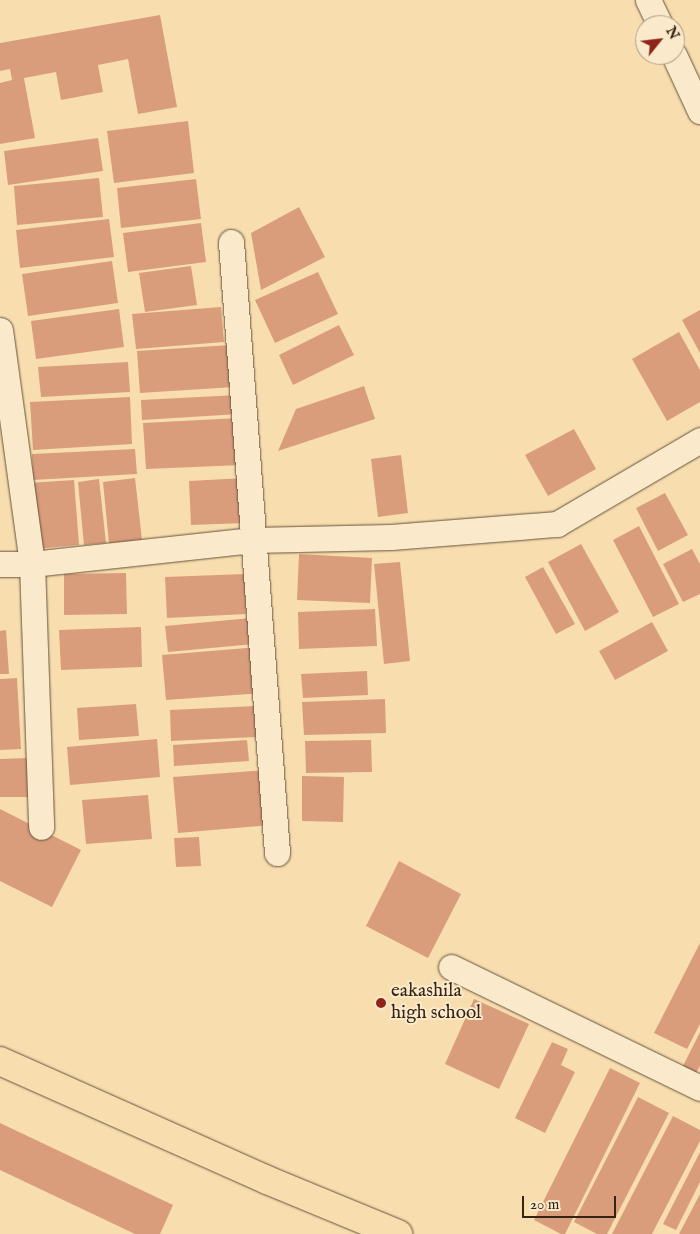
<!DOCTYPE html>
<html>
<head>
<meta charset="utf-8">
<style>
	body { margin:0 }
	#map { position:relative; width:700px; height:1234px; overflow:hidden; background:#f8deaf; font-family:"IM FELL English",serif }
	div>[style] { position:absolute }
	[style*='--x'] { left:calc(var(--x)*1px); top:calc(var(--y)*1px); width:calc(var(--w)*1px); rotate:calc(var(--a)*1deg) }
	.building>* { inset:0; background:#da9d7b }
	.roads { filter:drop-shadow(0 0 1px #66523b) drop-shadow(0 0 1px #66523b) }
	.minor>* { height:25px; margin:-12.5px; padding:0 12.5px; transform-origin:12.5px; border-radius:12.5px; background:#faeacb }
	.primary>* { height:28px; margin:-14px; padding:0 14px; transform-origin:14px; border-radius:14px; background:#f8deaf }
	.dots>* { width:14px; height:14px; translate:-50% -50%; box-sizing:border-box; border:2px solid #faeacb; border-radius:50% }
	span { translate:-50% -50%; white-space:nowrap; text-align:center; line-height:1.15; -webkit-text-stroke:4px #faeacb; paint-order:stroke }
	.poi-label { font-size:19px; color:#352314 }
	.left { translate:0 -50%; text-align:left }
	.north { position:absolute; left:635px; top:15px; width:50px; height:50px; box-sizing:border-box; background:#faeacb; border:1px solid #ab9a82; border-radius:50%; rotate:61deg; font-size:14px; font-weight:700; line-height:20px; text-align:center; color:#352314 }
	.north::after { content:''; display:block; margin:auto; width:18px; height:22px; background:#8f2418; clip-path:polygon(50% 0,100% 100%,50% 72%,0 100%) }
	.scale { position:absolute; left:522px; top:1196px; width:94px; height:22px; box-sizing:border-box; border:2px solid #352314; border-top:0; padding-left:6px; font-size:15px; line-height:18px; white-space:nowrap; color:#352314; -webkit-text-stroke:4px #faeacb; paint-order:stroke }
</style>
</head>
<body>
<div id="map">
	<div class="building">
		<i style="clip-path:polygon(160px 15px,177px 107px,138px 114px,128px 59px,98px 65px,103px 92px,61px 100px,56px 72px,24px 78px,35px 138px,0 144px,0 83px,12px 80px,10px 69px,0 71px,0 43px)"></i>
		<i style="clip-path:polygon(188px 121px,194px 173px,114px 183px,107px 131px)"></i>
		<i style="clip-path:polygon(98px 138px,103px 171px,8px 185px,4px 151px)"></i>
		<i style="clip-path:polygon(99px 178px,103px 217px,17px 225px,14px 186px)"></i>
		<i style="clip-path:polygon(196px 179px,201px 219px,121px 228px,117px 188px)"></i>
		<i style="clip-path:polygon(299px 207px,325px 257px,261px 290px,251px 233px)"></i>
		<i style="clip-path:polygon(109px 219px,114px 257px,20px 268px,16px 230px)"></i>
		<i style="clip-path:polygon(201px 223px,206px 262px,128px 272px,123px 233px)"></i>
		<i style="clip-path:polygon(112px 261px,118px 303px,28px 316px,22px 274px)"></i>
		<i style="clip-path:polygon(191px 266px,197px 305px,145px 312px,139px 273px)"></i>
		<i style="clip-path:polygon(318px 272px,338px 314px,275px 343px,255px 300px)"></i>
		<i style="clip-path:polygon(221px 307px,224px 342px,136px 349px,132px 314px)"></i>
		<i style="clip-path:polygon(119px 309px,124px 347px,36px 359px,31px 321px)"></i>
		<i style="clip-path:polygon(700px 310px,700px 353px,682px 320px)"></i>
		<i style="clip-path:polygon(339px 325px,354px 355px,293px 385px,279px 355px)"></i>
		<i style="clip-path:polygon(679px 332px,700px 370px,700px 402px,667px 421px,632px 359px)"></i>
		<i style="clip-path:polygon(231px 345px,234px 387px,140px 393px,137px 351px)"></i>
		<i style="clip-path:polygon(128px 362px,130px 392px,41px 397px,38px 367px)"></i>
		<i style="clip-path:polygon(364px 386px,375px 419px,278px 451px,296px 409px)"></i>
		<i style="clip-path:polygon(238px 395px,239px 414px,142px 420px,141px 400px)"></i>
		<i style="clip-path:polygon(130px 397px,132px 444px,33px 450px,30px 402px)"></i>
		<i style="clip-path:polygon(239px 418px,242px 465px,146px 469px,143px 423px)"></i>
		<i style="clip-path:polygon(574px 429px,596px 469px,548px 496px,525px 455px)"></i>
		<i style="clip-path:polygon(135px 449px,137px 474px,33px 480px,32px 454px)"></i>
		<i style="clip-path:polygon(401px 455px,408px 513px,378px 517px,371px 459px)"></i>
		<i style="clip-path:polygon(135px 478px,142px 540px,109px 543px,103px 482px)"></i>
		<i style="clip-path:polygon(244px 478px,246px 523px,191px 525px,189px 481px)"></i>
		<i style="clip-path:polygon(99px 479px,106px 543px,84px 545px,78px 482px)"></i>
		<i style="clip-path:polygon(74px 480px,79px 545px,34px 549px,28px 483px)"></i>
		<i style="clip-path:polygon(665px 493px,688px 535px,658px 551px,636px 508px)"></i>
		<i style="clip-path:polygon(639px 526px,679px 604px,653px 617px,613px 540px)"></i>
		<i style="clip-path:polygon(581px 544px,619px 612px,585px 631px,548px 562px)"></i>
		<i style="clip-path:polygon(692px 549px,700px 564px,700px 594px,683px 602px,663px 564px)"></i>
		<i style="clip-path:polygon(299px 554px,372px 558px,370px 603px,297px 600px)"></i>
		<i style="clip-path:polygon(400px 562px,410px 661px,384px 664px,374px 564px)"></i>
		<i style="clip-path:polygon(543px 567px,575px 624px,556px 634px,525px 577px)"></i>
		<i style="clip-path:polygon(126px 573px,127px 614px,64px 615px,64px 574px)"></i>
		<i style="clip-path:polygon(245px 574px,246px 614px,167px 618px,165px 577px)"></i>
		<i style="clip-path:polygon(375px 609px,377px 646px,299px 649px,298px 612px)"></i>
		<i style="clip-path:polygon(251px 618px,254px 644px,168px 652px,165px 626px)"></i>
		<i style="clip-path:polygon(652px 622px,668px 651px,615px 680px,599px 651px)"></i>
		<i style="clip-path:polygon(141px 627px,142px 667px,61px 670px,59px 630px)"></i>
		<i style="clip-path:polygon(6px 630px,9px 674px,0 674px,0 631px)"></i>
		<i style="clip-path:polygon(258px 647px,262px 693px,166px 700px,162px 655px)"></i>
		<i style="clip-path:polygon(367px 671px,368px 695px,303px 698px,301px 674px)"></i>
		<i style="clip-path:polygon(17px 678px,21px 749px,0 750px,0 679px)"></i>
		<i style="clip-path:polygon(385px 699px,386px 733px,304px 735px,302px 702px)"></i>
		<i style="clip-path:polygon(136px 704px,139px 736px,79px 740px,77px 708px)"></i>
		<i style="clip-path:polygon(257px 706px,258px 737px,171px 741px,170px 710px)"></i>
		<i style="clip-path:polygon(157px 739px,160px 777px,70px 785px,67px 747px)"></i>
		<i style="clip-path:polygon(247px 740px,249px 761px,174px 766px,173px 745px)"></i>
		<i style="clip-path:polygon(371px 740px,372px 772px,306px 773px,305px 741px)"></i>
		<i style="clip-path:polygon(27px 758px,28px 797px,0 797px,0 759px)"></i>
		<i style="clip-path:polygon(267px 770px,271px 825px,178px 833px,173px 777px)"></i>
		<i style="clip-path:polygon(302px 776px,344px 777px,343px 822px,302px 821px)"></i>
		<i style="clip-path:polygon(148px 795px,152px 839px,86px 844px,82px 800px)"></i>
		<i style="clip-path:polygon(0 809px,81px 850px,52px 907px,0 881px)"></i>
		<i style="clip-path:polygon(199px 837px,201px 866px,176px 867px,174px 838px)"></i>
		<i style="clip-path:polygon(399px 861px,461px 894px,428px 958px,366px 926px)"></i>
		<i style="clip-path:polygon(700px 943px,700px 1024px,687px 1049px,654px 1033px)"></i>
		<i style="clip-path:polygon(474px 999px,529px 1024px,499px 1089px,445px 1064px)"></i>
		<i style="clip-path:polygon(700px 1032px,700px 1066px,695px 1075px,682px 1068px)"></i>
		<i style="clip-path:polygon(552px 1042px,568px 1049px,561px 1065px,575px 1072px,545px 1133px,515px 1118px)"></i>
		<i style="clip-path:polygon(610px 1068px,640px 1083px,565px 1234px,561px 1234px,534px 1220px)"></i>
		<i style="clip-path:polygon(638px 1097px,669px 1113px,607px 1234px,597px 1234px,574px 1222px)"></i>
		<i style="clip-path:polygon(673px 1116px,700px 1130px,700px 1141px,652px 1234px,612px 1234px)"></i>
		<i style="clip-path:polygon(0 1123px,173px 1205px,160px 1234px,135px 1234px,0 1170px)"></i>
		<i style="clip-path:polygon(700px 1152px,700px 1182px,676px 1230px,663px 1224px)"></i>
		<i style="clip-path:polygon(700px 1194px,700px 1234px,679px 1234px)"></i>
	</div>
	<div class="roads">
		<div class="minor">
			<i style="--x:648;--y:0;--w:28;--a:64"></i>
			<i style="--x:674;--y:55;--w:62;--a:65.1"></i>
			<i style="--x:231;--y:242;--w:613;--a:85.69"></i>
			<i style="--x:0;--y:330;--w:236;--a:82.2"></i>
			<i style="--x:32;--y:564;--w:263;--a:88"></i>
			<i style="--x:0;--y:564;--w:32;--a:0"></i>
			<i style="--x:32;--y:564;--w:222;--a:-6.2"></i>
			<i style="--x:253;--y:540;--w:138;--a:-1.2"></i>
			<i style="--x:391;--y:537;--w:167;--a:-4.5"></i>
			<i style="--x:557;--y:524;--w:166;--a:-30.4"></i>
			<i style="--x:451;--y:967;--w:277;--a:25.9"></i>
		</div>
		<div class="primary">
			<i style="--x:0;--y:1061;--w:292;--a:24"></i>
			<i style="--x:267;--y:1180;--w:142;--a:22.4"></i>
		</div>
	</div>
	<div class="dots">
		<i style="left:381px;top:1003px;background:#8f2418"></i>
	</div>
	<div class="poi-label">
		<span class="left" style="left:391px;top:1003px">eakashila<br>high school</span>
	</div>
	<div class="north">N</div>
	<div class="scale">20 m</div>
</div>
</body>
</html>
